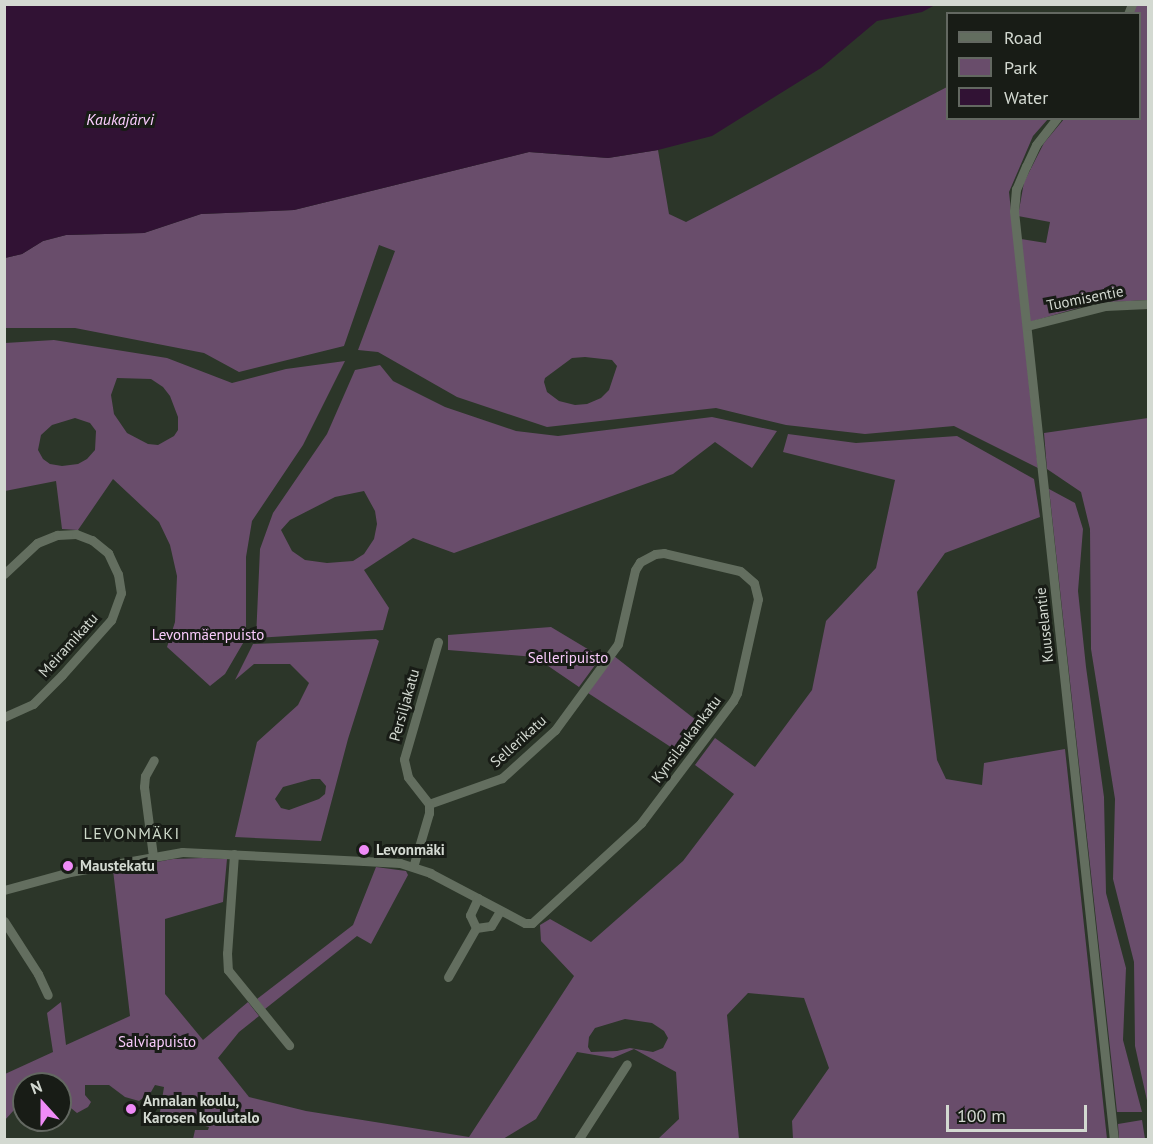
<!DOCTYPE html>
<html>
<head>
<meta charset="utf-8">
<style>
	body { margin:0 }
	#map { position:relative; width:1153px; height:1144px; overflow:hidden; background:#2c3629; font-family:"PT Sans",sans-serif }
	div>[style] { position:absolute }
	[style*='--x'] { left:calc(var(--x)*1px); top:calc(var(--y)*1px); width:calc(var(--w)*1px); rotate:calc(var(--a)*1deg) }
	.green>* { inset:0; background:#694d6b }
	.water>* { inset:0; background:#311234 }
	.minor>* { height:9px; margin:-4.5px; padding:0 4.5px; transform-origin:4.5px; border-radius:4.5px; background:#636e5f }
	.dots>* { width:16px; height:16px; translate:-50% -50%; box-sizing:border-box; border:3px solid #181c16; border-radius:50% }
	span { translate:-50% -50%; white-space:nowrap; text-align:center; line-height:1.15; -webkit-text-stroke:6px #181c16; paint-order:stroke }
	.street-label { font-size:15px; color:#d3d9d1 }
	.park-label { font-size:15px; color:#f9cbfc }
	.poi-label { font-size:15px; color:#d3d9d1; font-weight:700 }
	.left { translate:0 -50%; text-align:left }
	.water-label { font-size:16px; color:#fccdff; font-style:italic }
	.neighbourhood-label { font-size:16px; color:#cedaca; letter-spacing:1.5px }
	.frame { position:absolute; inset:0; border:6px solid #d3d9d1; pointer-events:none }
	.legend { position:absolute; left:946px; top:12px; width:195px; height:108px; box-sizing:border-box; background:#181c16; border:2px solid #636861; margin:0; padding:8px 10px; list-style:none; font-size:18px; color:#d3d9d1 }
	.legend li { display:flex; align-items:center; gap:12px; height:30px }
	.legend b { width:30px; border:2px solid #636861 }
	.north { position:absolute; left:12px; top:1072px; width:60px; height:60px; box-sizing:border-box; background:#181c16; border:2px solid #636861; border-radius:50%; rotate:339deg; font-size:16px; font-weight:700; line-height:24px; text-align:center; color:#d3d9d1 }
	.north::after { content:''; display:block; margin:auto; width:21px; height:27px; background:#ef8bf7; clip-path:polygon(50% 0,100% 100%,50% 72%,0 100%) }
	.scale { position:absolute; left:946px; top:1105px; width:141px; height:27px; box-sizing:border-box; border:3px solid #d3d9d1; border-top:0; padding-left:8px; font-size:18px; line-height:21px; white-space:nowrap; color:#d3d9d1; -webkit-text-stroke:4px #181c16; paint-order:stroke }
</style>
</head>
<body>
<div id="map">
	<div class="green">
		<i style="clip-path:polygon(1135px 5px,1148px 5px,1148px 300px,1095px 303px,1030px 322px,1021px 239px,1046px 243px,1050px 222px,1018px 216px,1024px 182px,1044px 143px,1064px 119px,1140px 118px,1140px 14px,1132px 13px)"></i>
		<i style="clip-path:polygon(evenodd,947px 87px,948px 118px,1048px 119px,1033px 136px,1009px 192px,1038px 468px,954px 426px,865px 434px,786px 425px,716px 408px,547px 427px,457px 397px,378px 352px,358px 350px,395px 251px,379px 245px,344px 346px,239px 372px,204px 353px,75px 328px,5px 328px,5px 258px,22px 254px,43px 241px,66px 235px,144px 233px,201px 214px,294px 210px,529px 152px,608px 158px,658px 150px,669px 214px,686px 222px,947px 87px,585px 357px,612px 360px,617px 366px,609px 390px,601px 398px,587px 404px,575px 405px,559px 401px,547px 392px,544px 382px,545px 378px,572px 358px,585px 357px)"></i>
		<i style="clip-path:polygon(evenodd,54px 340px,167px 358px,232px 383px,286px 369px,345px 361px,303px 445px,252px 521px,246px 557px,246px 638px,225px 674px,210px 686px,167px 647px,175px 622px,177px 576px,170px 545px,159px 522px,113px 479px,78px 530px,62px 529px,56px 481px,5px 491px,5px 343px,54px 340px,117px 378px,151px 379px,163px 387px,170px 396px,178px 417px,178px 430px,174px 436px,158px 445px,148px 444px,127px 433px,114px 414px,111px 395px,117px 378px,54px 340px,75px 418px,90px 423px,96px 431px,95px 450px,87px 459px,78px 464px,62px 466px,50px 464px,43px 459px,38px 450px,41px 435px,52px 425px,75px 418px)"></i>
		<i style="clip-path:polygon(evenodd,380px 365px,393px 381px,445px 407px,516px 431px,558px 436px,712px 417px,777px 431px,752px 468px,715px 442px,673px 474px,454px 553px,413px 538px,364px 570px,389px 608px,383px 630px,256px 638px,260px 549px,273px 513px,327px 434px,355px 370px,380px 365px,364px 491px,375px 511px,377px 524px,374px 539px,364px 554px,353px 561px,327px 563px,305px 560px,292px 551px,281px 530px,290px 520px,335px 497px,364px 491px)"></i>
		<i style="clip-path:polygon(1148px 418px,1148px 1105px,1135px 1046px,1134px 962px,1113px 879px,1115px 799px,1091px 649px,1090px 529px,1081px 492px,1047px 469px,1044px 433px)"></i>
		<i style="clip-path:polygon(evenodd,788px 434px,856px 443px,957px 436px,1034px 479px,1040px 517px,945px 553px,917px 592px,937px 760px,946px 779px,982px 785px,984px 763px,1065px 749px,1107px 1139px,793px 1139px,792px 1121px,829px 1068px,804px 998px,748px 993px,727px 1015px,739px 1139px,658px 1139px,679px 1119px,676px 1072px,634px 1049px,613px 1058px,577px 1052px,536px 1119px,503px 1139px,193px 1139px,195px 1130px,208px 1130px,209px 1127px,163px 1115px,160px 1112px,164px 1087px,155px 1085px,151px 1092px,139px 1101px,125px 1097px,109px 1085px,85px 1085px,85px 1095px,91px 1102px,88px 1107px,77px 1113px,66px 1104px,60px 1103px,60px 1084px,24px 1084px,24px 1106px,14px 1110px,5px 1120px,5px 1074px,53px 1052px,47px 1013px,61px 1002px,66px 1045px,130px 1016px,113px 870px,173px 859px,203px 858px,227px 859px,223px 902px,165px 919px,165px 994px,203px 1040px,248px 1002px,259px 1016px,239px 1032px,218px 1058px,249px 1097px,306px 1111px,469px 1137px,574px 976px,541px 941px,540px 925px,550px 919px,591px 942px,683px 861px,734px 794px,695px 765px,715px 738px,755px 767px,812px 690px,826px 621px,876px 568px,895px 480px,783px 452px,788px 434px,625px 1019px,652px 1023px,664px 1031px,668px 1038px,663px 1048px,653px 1052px,630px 1048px,617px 1051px,591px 1052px,588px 1047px,589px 1037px,595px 1028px,625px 1019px)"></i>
		<i style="clip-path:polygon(1049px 489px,1075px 503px,1083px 529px,1078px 591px,1086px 667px,1104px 797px,1106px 893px,1126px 968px,1123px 1040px,1142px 1112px,1117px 1112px)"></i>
		<i style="clip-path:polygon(551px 627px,601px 657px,579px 687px,535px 657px,448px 650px,448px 635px)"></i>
		<i style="clip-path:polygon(evenodd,376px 639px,379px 641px,348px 739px,321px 841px,235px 837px,257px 742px,298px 705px,309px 683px,290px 664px,254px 664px,235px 680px,253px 644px,376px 639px,312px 779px,320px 779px,326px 786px,325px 794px,319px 799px,289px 810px,281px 808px,275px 799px,283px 787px,312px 779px)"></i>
		<i style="clip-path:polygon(614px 656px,705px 727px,683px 755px,588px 693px)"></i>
		<i style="clip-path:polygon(376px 867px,406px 871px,408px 875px,371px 944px,357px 936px,265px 1009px,257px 999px,353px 925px)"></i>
		<i style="clip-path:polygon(1142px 1120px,1145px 1139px,1119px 1139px,1118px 1124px)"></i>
	</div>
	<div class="water">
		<i style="clip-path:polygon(5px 4px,935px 4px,935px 5px,922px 12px,877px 21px,821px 68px,712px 136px,658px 150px,608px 158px,529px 152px,294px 210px,201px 214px,144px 233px,66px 235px,43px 241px,22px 254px,5px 258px)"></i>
	</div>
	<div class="minor">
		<i style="--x:1128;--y:14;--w:11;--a:-68"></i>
		<i style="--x:1057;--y:118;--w:34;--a:128"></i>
		<i style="--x:1036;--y:145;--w:23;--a:115"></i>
		<i style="--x:1026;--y:166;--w:25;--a:113"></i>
		<i style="--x:1016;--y:189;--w:22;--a:95"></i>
		<i style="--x:1014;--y:211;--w:934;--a:83.86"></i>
		<i style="--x:1027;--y:326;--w:81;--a:-14.4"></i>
		<i style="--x:1105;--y:306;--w:43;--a:-2.7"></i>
		<i style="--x:4;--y:574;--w:45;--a:-43.2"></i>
		<i style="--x:37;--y:543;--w:22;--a:-22"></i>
		<i style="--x:57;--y:535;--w:19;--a:-3"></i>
		<i style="--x:76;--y:534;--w:17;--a:21"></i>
		<i style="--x:92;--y:540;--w:21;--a:39"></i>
		<i style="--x:108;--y:553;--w:23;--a:65"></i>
		<i style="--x:118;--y:574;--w:19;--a:81"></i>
		<i style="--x:121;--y:593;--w:29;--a:110"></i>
		<i style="--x:111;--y:620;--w:74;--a:131.7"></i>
		<i style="--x:62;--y:675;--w:41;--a:135"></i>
		<i style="--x:33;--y:704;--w:32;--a:156"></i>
		<i style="--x:429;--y:804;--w:34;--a:-128"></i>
		<i style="--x:408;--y:777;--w:18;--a:-103"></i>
		<i style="--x:404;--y:759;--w:122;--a:-73.8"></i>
		<i style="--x:234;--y:854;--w:99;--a:94"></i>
		<i style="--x:227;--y:953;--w:17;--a:87"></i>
		<i style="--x:228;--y:970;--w:97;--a:50.9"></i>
		<i style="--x:153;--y:856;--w:70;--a:-97.4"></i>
		<i style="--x:144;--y:787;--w:11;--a:-85"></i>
		<i style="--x:145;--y:776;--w:18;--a:-61"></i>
		<i style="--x:4;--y:890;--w:68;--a:-15.3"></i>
		<i style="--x:70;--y:872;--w:114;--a:-10.1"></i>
		<i style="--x:182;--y:852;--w:182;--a:2.8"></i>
		<i style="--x:364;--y:861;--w:36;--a:3"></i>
		<i style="--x:400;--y:863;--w:32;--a:18"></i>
		<i style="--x:430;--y:873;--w:107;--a:27.8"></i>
		<i style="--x:525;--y:923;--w:7;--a:0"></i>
		<i style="--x:532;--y:923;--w:148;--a:-42.5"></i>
		<i style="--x:641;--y:823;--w:153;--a:-53"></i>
		<i style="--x:733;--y:701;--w:9;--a:-63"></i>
		<i style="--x:737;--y:693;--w:96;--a:-77.4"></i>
		<i style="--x:758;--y:599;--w:16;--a:-104"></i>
		<i style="--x:754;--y:583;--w:18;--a:-139"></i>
		<i style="--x:740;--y:571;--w:78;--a:-166.7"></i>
		<i style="--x:664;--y:553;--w:9;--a:174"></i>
		<i style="--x:655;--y:554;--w:17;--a:152"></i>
		<i style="--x:640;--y:562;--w:9;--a:122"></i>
		<i style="--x:635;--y:570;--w:76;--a:102.9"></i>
		<i style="--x:618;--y:644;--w:107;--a:126.2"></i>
		<i style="--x:555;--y:730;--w:72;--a:137.8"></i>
		<i style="--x:502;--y:778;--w:77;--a:160.4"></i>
		<i style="--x:429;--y:804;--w:9;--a:90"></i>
		<i style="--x:429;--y:813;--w:56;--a:106.5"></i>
		<i style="--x:478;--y:898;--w:19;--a:115"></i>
		<i style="--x:470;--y:915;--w:14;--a:65"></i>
		<i style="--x:476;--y:928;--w:15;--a:-8"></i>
		<i style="--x:491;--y:926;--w:17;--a:-59"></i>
		<i style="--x:4;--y:921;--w:63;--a:57.3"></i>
		<i style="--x:38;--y:974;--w:23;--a:65"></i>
		<i style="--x:448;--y:977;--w:56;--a:-60.3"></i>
		<i style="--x:578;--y:1140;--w:90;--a:-57.2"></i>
	</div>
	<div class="dots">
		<i style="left:364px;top:850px;background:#ef8bf7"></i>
		<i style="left:68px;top:866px;background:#ef8bf7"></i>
		<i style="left:131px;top:1109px;background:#ef8bf7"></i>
	</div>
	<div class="street-label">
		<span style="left:1085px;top:298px;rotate:-11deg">Tuomisentie</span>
		<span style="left:1044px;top:625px;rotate:-96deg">Kuuselantie</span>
		<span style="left:68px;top:645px;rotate:-48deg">Meiramikatu</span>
		<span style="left:404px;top:705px;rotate:-74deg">Persiljakatu</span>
		<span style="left:686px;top:739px;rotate:-53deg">Kynsilaukankatu</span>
		<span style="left:518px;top:741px;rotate:-42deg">Sellerikatu</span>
	</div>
	<div class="park-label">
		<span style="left:208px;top:635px">Levonmäenpuisto</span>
		<span style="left:568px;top:658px">Selleripuisto</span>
		<span style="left:157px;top:1042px">Salviapuisto</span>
	</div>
	<div class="poi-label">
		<span class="left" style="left:376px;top:850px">Levonmäki</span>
		<span class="left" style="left:80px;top:866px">Maustekatu</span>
		<span class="left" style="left:143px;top:1109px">Annalan koulu,<br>Karosen koulutalo</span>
	</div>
	<div class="water-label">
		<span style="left:120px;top:119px">Kaukajärvi</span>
	</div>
	<div class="neighbourhood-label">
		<span style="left:132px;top:833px">LEVONMÄKI</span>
	</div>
	<div class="frame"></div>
	<ul class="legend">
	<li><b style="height:8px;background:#636e5f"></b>Road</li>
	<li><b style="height:16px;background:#694d6b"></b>Park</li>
	<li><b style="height:16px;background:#311234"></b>Water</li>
	</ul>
	<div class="north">N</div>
	<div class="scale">100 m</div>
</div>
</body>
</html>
